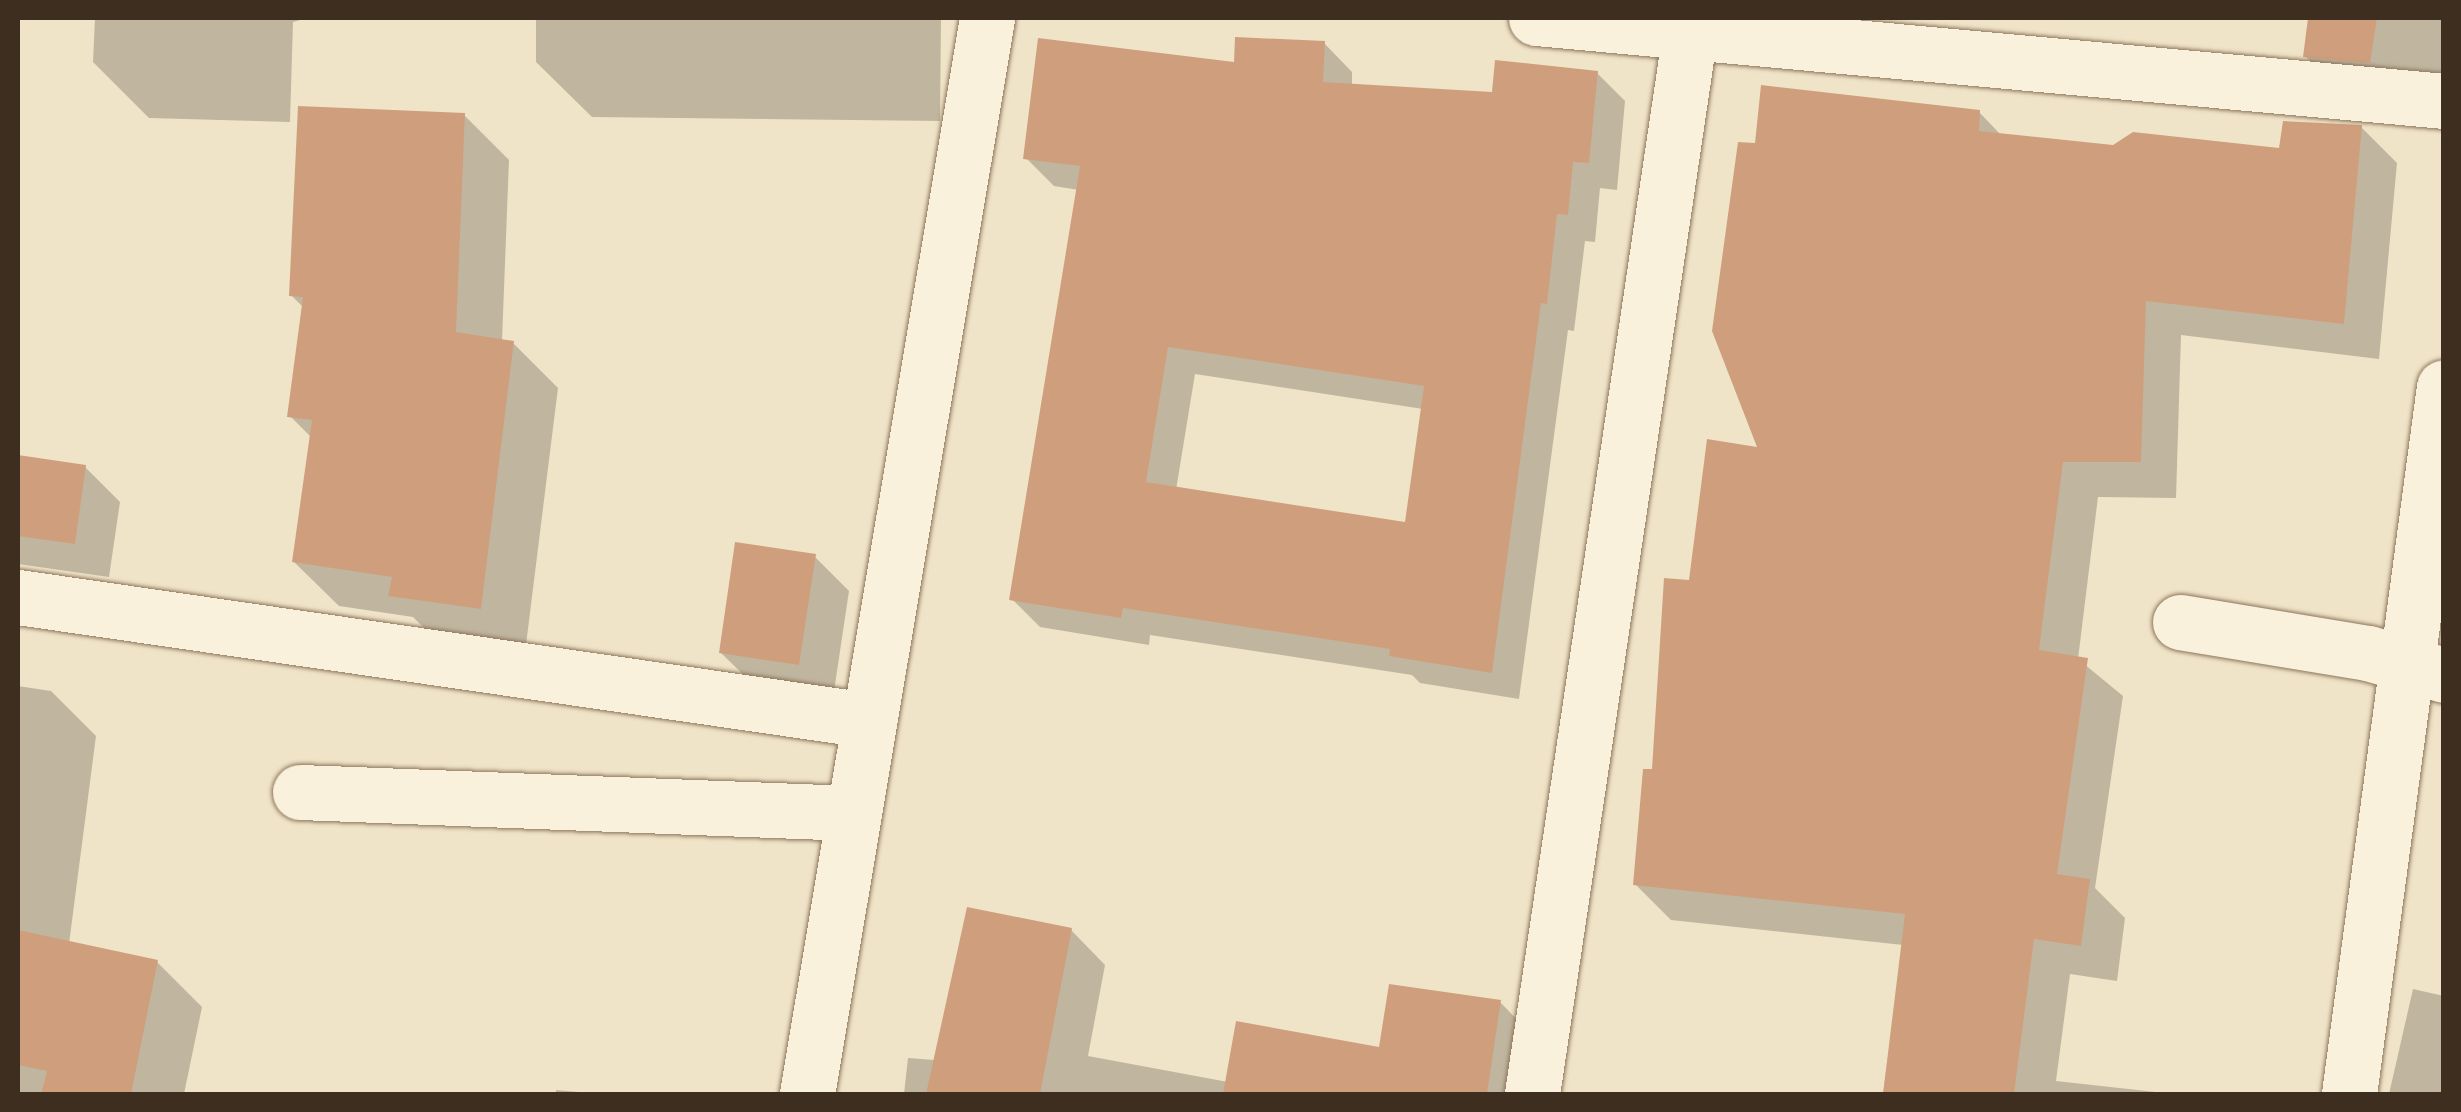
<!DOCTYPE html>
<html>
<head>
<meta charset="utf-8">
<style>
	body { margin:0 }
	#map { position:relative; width:2461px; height:1112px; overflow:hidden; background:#f0e4c8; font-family:"Source Serif 4",serif }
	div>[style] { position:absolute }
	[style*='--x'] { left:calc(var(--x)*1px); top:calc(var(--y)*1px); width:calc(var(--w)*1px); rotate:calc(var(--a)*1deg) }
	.shadow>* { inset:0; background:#0003 }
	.building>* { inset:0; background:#cf9f7d }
	.roads { filter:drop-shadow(0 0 2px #8d765c) drop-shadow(0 0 2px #8d765c) }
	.minor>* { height:55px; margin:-27.5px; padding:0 27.5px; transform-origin:27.5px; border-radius:27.5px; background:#faf1dc }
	span { translate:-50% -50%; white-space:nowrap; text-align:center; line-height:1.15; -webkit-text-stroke:8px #f7eed8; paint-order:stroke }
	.frame { position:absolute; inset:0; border:20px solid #3d2e20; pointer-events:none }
</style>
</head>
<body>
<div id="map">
	<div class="shadow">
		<i style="clip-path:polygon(95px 18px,307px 18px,293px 22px,290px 122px,149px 118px,93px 62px)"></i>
		<i style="clip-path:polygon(536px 18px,941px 18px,940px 121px,592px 117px,536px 62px)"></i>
		<i style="clip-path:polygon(2311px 18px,2444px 18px,2444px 74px,2408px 70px,2404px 96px,2340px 90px,2305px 56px)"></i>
		<i style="clip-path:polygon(evenodd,1324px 43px,1352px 72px,1352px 86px,1494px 95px,1597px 73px,1625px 101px,1617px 190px,1600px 188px,1595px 242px,1585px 241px,1574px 331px,1568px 330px,1519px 699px,1420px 683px,1412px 675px,1150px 635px,1149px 645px,1040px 627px,1012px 599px,1079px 190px,1054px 186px,1026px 158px,1236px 65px,1324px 43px,1195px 374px,1423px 409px,1408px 525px,1176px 490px,1195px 374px)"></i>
		<i style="clip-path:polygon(1979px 112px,2002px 136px,2114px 147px,2282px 151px,2361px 127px,2397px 163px,2379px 359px,2181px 335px,2176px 498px,2098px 497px,2078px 659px,2123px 696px,2095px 888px,2125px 918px,2117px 981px,2070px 974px,2056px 1081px,2174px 1094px,1883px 1094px,1903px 945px,1671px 920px,1635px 884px,1691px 582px,1761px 450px,1757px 146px)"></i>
		<i style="clip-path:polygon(464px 115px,509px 160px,502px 341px,513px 343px,558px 388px,525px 653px,436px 640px,413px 617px,339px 606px,294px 562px,312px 438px,290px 416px,304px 308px,291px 295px)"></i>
		<i style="clip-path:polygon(18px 457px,85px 467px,120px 502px,109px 577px,18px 564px)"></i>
		<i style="clip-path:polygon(814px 556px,849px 591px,833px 698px,756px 687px,721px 653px)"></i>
		<i style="clip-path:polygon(18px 686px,51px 691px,96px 736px,69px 944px,157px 962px,202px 1007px,184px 1094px,18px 1094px)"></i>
		<i style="clip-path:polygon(1071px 930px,1105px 965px,1088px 1056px,1228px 1082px,1381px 1050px,1500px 1002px,1534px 1037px,1526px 1094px,904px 1094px,908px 1058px,935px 1060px)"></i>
		<i style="clip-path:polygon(2413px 989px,2444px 996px,2444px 1094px,2389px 1094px)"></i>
		<i style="clip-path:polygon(556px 1090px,601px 1094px,556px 1094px)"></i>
	</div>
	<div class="building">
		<i style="clip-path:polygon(2308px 18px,2377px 18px,2370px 63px,2303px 57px)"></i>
		<i style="clip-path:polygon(evenodd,1235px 37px,1325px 41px,1323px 82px,1492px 92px,1495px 60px,1598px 71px,1589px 163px,1573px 162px,1568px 215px,1557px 214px,1547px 304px,1541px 303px,1492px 673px,1389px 656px,1390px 649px,1123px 608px,1121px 618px,1009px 600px,1080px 166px,1023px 159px,1038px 38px,1234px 62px,1235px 37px,1168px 347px,1424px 386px,1405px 522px,1146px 482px,1168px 347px)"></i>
		<i style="clip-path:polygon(1761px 85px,1980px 110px,1979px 131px,2113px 145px,2133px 132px,2279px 148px,2283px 121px,2362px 125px,2344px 324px,2146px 301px,2141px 462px,2063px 462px,2039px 650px,2088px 658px,2057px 874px,2090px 879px,2081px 946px,2034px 939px,2014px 1094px,1883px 1094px,1905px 914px,1633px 885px,1643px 769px,1652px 769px,1664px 578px,1689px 580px,1707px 439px,1757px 447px,1712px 331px,1738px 142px,1755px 143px)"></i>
		<i style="clip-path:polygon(298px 106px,465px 113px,456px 332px,514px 341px,481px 609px,388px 596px,392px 577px,292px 562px,312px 420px,287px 417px,303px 297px,289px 296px)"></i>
		<i style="clip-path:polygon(18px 455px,86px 465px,75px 544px,18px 536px)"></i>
		<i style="clip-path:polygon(735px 542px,816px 554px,799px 665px,719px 653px)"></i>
		<i style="clip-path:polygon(967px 907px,1072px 928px,1040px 1094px,926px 1094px)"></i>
		<i style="clip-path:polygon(18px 930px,158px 960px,131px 1094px,41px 1094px,47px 1071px,18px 1065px)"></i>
		<i style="clip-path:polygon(1389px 984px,1501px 1000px,1487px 1094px,1223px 1094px,1236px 1021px,1379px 1047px)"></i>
	</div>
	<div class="roads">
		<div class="minor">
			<i style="--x:1536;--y:18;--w:912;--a:5.22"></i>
			<i style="--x:18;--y:597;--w:858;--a:8.24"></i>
			<i style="--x:2180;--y:622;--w:191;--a:9.4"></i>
			<i style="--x:2368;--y:653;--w:79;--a:16.1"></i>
			<i style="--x:300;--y:792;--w:552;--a:2.18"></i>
			<i style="--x:807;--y:1094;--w:1091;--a:-80.5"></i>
			<i style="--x:1532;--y:1094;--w:1088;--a:-81.54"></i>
			<i style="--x:2349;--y:1094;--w:713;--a:-82.35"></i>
		</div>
	</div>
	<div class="frame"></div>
</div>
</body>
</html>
